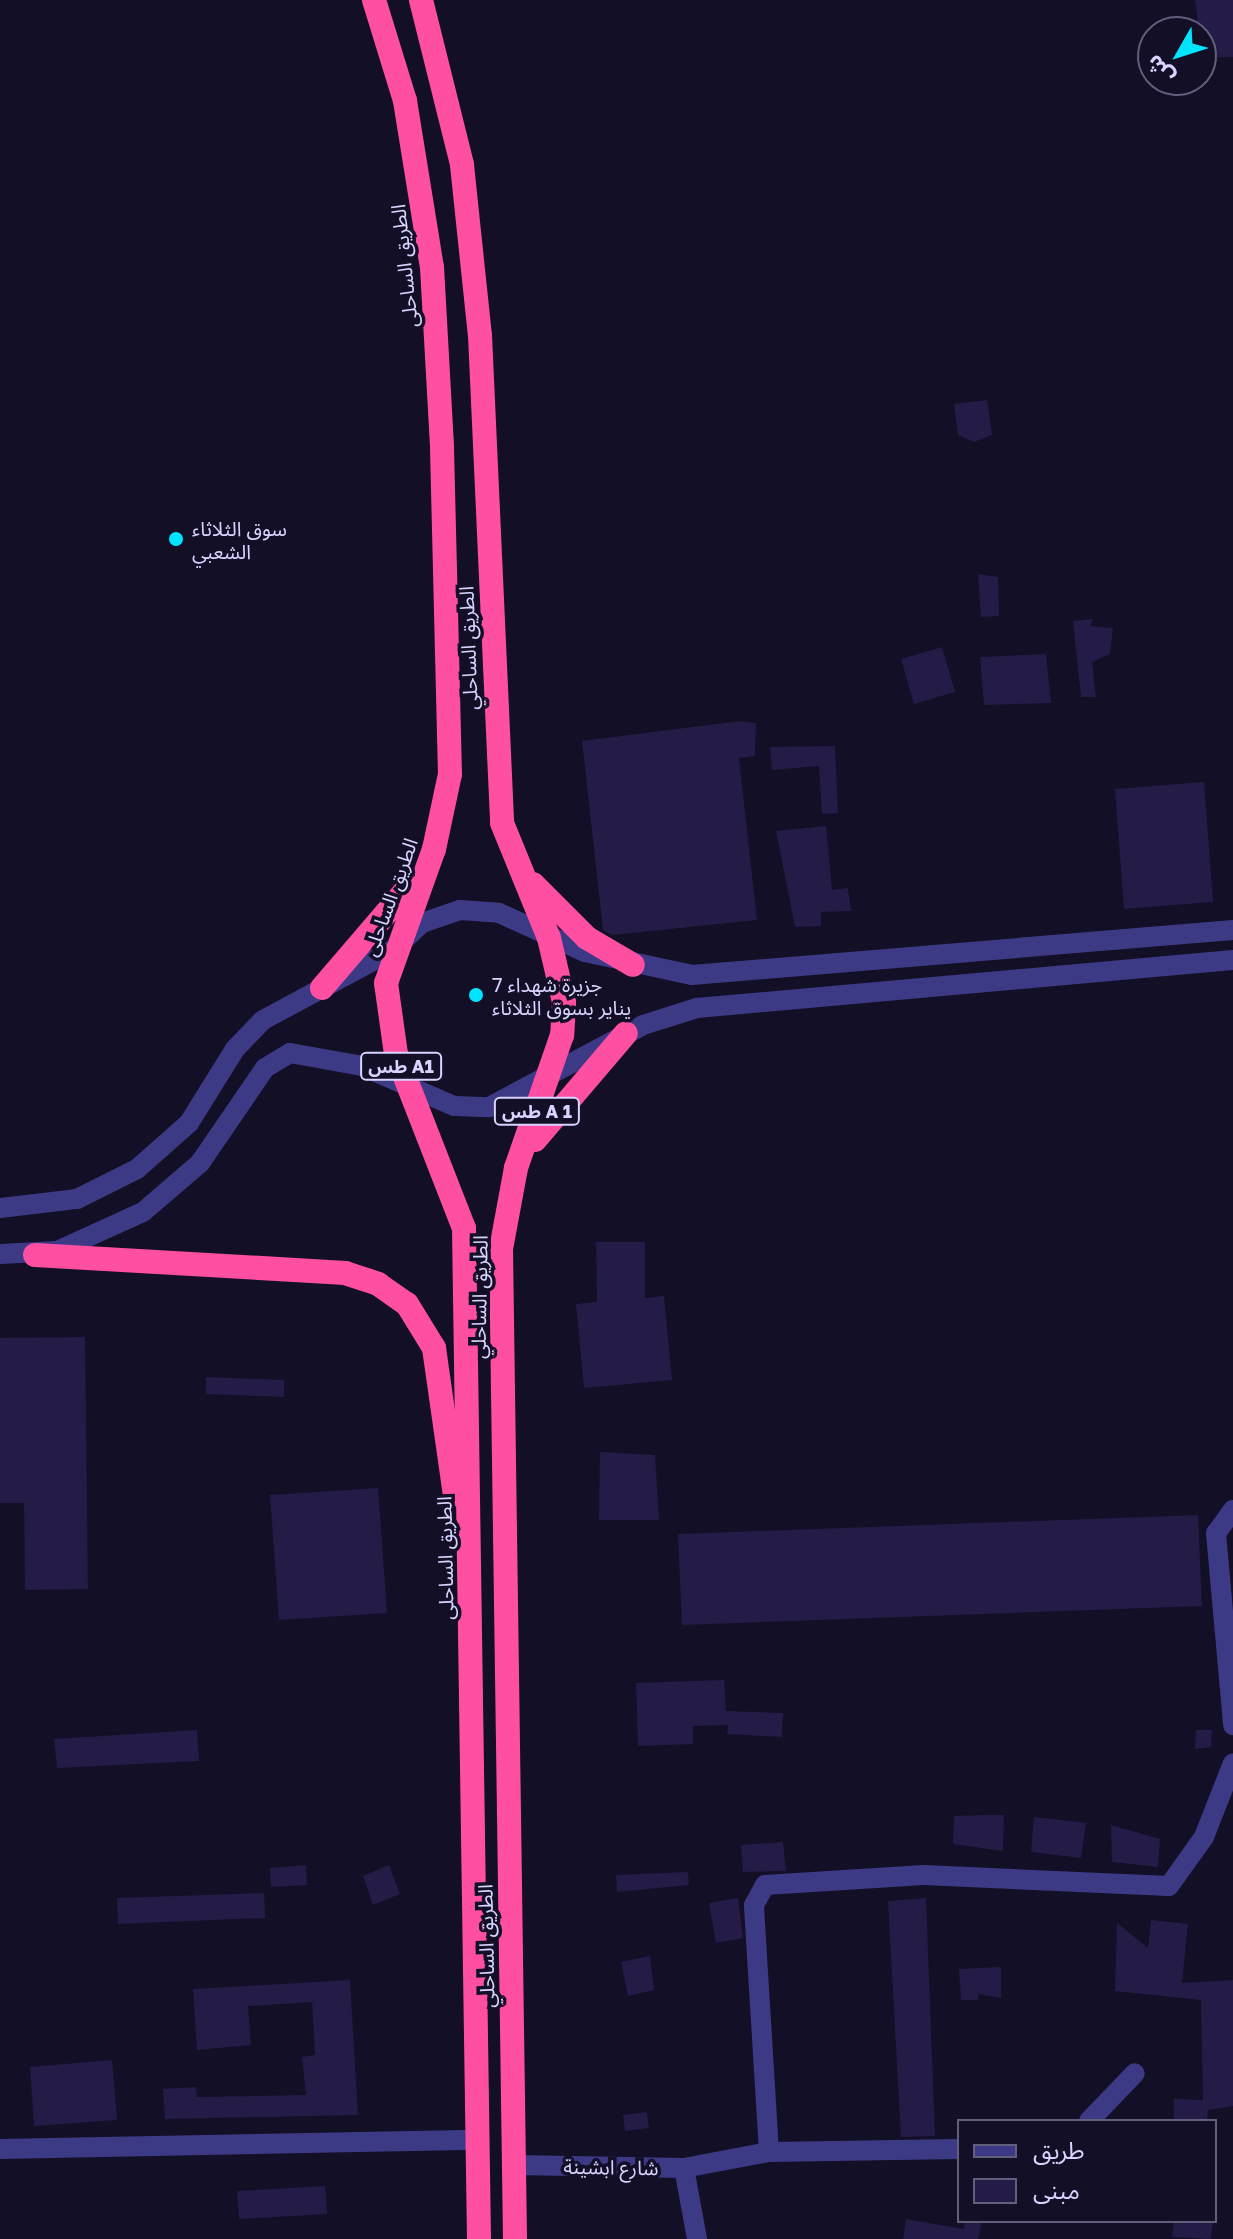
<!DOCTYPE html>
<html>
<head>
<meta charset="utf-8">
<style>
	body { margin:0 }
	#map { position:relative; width:1233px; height:2239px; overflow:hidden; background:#130f26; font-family:"Golos Text","Noto Sans Arabic",sans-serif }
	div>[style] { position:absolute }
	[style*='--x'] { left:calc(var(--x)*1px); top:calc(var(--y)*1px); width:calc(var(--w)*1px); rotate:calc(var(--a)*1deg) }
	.building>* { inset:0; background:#241b47 }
	.minor>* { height:20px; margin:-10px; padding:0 10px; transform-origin:10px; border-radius:10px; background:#3d3a85 }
	.highway>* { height:24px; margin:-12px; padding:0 12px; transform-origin:12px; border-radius:12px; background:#ff4fa3 }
	.dots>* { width:22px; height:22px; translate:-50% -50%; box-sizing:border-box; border:4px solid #130f26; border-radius:50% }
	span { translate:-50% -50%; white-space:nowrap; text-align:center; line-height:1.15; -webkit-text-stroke:7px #130f26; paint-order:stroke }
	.shield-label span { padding:2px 6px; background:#130f26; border:2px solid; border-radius:6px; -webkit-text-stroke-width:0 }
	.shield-label { font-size:18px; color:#d9d4ff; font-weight:700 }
	.street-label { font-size:20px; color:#d9d4ff }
	.poi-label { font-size:20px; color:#d9d4ff }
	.left { translate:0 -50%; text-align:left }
	.legend { position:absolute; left:957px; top:2119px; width:260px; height:104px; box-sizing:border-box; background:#130f26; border:2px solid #625e7d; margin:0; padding:10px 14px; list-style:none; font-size:24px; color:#d9d4ff }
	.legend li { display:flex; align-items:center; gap:16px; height:40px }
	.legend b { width:40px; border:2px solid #625e7d }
	.north { position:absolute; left:1137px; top:16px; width:80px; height:80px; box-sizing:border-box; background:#130f26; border:2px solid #625e7d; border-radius:50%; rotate:231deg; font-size:22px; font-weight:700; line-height:32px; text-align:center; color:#d9d4ff }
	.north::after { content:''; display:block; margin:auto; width:28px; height:36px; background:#00e5ff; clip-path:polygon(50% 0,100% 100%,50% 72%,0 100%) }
</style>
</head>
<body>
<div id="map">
	<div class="building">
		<i style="clip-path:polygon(1195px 0,1233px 0,1233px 57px,1202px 58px)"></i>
		<i style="clip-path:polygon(987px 400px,992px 435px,974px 442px,958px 435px,954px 404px)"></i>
		<i style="clip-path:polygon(978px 574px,998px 577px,999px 616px,981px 617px)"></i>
		<i style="clip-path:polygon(1093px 619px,1090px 626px,1113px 628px,1110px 654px,1092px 662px,1096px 697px,1081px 697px,1073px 621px)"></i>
		<i style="clip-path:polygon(942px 647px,955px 692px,914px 704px,901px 659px)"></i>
		<i style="clip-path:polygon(1046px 654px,1051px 703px,984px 705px,980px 657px)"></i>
		<i style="clip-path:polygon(740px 721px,756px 723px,755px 756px,739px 758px,757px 920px,612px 935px,603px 930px,582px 741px)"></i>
		<i style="clip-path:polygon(835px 746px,838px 813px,822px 814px,819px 766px,772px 770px,770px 747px)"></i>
		<i style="clip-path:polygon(1204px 782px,1213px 902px,1124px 909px,1115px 789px)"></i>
		<i style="clip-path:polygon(826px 826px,832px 890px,848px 888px,851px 911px,821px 912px,821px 926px,795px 927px,776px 831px)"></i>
		<i style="clip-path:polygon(596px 1242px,645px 1242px,645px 1298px,664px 1296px,672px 1380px,584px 1388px,576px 1304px,597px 1302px)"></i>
		<i style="clip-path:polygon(85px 1337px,88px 1589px,25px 1590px,24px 1503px,0 1503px,0 1338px)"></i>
		<i style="clip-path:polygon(206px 1377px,284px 1380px,284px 1397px,206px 1394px)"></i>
		<i style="clip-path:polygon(600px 1452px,655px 1455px,659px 1520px,599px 1520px)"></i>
		<i style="clip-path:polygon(378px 1488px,387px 1613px,279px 1620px,270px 1495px)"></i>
		<i style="clip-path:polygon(1198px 1515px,1202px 1606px,682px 1625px,678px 1534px)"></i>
		<i style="clip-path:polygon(724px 1680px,726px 1711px,783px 1713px,782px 1737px,727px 1734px,728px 1725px,693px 1726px,693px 1744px,638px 1746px,636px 1683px)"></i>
		<i style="clip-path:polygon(197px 1730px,199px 1761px,57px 1768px,54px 1739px)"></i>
		<i style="clip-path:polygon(1196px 1730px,1212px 1730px,1211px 1747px,1195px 1749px)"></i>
		<i style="clip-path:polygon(985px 1815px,1004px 1815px,1003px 1851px,953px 1844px,954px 1816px)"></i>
		<i style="clip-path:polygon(1034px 1817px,1086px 1823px,1081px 1858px,1031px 1852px)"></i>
		<i style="clip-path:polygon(1111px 1825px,1160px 1839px,1158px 1867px,1112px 1862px)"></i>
		<i style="clip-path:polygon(783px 1842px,786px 1871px,743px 1872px,741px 1845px)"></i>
		<i style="clip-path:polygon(306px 1865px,307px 1885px,271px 1887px,270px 1868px)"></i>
		<i style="clip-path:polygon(389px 1865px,400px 1894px,373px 1905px,363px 1876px)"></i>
		<i style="clip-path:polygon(688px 1872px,689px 1885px,617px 1892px,616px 1875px)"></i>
		<i style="clip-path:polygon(264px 1893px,265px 1918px,118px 1924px,117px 1898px)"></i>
		<i style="clip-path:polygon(738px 1898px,743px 1938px,716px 1943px,709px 1903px)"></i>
		<i style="clip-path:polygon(926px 1898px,935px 2136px,901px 2137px,888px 1901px)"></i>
		<i style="clip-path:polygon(1151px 1920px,1188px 1924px,1182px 1983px,1233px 1980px,1233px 2106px,1208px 2110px,1207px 2121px,1174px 2121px,1174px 2099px,1203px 2100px,1201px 2000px,1115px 1991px,1117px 1923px,1148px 1948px)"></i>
		<i style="clip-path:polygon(650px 1956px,654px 1990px,628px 1996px,621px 1962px)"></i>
		<i style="clip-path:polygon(1001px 1967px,1001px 1998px,978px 1994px,978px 2000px,961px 2000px,959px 1969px)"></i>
		<i style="clip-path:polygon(350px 1980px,358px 2115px,165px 2119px,163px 2089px,196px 2087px,197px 2097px,306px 2095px,302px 2057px,315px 2055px,312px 2002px,248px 2006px,251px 2045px,197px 2050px,193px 1989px)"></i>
		<i style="clip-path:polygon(112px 2060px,117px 2120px,34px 2126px,30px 2067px)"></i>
		<i style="clip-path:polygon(647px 2112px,649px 2128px,625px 2131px,623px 2115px)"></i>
		<i style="clip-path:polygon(325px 2186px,327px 2214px,239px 2219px,237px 2191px)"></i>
		<i style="clip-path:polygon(906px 2219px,964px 2229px,965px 2221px,982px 2221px,978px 2239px,903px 2239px)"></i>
		<i style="clip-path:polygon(1174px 2221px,1213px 2221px,1211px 2239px,1172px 2237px)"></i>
	</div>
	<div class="minor">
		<i style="--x:0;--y:1208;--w:78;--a:-6.7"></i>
		<i style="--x:77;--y:1199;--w:67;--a:-26.6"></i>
		<i style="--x:137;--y:1169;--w:69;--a:-41.5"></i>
		<i style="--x:189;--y:1123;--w:87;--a:-58.1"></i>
		<i style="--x:235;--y:1049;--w:40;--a:-46"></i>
		<i style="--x:263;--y:1020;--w:148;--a:-28.3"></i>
		<i style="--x:393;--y:950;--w:40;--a:-43"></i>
		<i style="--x:422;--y:923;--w:40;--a:-18.9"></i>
		<i style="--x:460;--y:910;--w:39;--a:4"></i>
		<i style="--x:499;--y:913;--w:94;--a:24.4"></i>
		<i style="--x:585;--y:952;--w:109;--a:12.1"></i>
		<i style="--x:692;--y:975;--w:543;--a:-4.75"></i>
		<i style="--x:0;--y:1254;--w:57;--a:-3"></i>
		<i style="--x:57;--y:1251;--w:94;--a:-24.4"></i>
		<i style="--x:143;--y:1212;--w:75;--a:-40.7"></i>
		<i style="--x:200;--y:1163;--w:115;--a:-55.6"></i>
		<i style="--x:265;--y:1068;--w:29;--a:-31"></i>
		<i style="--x:290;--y:1053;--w:73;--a:10.2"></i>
		<i style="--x:362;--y:1066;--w:100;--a:23.5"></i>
		<i style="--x:454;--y:1106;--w:35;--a:2"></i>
		<i style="--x:489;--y:1107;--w:174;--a:-28"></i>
		<i style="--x:643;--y:1025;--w:57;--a:-17.5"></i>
		<i style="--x:697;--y:1008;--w:538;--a:-5.12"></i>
		<i style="--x:1233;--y:1510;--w:29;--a:126"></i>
		<i style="--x:1216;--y:1533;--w:193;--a:84.9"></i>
		<i style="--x:1089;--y:2121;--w:66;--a:-46.2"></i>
		<i style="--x:0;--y:2149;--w:478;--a:-1.1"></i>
		<i style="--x:769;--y:2152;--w:247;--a:-93.5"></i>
		<i style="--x:754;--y:1905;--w:23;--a:-61"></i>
		<i style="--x:765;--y:1885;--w:159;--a:-3.6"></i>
		<i style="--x:924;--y:1875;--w:245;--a:2.6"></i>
		<i style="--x:1169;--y:1886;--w:60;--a:-54.5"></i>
		<i style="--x:1204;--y:1837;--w:79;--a:-68.6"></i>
		<i style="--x:514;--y:2165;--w:170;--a:1"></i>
		<i style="--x:684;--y:2168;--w:86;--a:-10.7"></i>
		<i style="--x:769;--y:2152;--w:190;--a:-0.9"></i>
		<i style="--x:684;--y:2168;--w:72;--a:79.6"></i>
	</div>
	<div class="highway">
		<i style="--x:374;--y:0;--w:106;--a:72.9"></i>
		<i style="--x:405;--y:101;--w:168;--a:80.8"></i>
		<i style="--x:432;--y:267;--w:181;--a:86.8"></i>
		<i style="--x:442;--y:448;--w:326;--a:88.6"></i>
		<i style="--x:450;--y:774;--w:77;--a:102"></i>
		<i style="--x:434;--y:849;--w:142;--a:109.7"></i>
		<i style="--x:386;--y:983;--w:72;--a:82"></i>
		<i style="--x:396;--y:1054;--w:187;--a:68.7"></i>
		<i style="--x:464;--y:1228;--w:1011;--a:89.15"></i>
		<i style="--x:421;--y:0;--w:170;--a:76"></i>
		<i style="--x:462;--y:165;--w:171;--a:84"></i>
		<i style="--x:480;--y:335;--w:488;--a:87.4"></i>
		<i style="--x:502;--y:823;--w:124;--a:67.8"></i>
		<i style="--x:549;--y:938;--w:66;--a:76.8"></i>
		<i style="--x:564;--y:1002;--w:33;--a:93"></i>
		<i style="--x:562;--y:1035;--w:141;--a:109.1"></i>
		<i style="--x:516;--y:1168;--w:82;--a:100.5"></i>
		<i style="--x:501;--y:1249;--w:990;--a:89.19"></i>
		<i style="--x:533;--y:884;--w:76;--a:45"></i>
		<i style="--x:587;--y:938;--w:53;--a:30.4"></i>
		<i style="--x:322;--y:988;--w:137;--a:-49.4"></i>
		<i style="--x:535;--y:1140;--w:140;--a:-49.6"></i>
		<i style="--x:35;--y:1255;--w:311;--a:3.3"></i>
		<i style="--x:345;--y:1273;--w:35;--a:18"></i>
		<i style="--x:378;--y:1284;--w:35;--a:35"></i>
		<i style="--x:407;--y:1304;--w:52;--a:58.5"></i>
		<i style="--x:434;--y:1348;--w:148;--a:81.9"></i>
	</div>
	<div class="dots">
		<i style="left:176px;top:539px;background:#00e5ff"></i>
		<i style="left:476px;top:995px;background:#00e5ff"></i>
	</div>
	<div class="shield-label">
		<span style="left:401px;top:1066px">طس A1</span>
		<span style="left:537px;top:1111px">طس A 1</span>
	</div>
	<div class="street-label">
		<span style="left:404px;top:266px;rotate:-96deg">الطريق الساحلى</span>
		<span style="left:468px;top:648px;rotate:-92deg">الطريق الساحلي</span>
		<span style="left:390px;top:897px;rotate:-70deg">الطريق الساحلى</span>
		<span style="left:479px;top:1297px;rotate:-89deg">الطريق الساحلي</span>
		<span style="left:445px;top:1558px;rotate:-91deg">الطريق الساحلى</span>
		<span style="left:486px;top:1946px;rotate:-91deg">الطريق الساحلي</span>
		<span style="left:611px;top:2167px;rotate:1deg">شارع ابشينة</span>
	</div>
	<div class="poi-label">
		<span class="left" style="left:192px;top:540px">سوق الثلاثاء<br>الشعبي</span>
		<span class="left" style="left:492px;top:996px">جزيرة شهداء 7<br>يناير بسوق الثلاثاء</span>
	</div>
	<ul class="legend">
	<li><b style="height:10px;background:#3d3a85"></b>طريق</li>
	<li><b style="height:22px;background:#241b47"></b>مبنى</li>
	</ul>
	<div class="north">ش</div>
</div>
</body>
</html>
